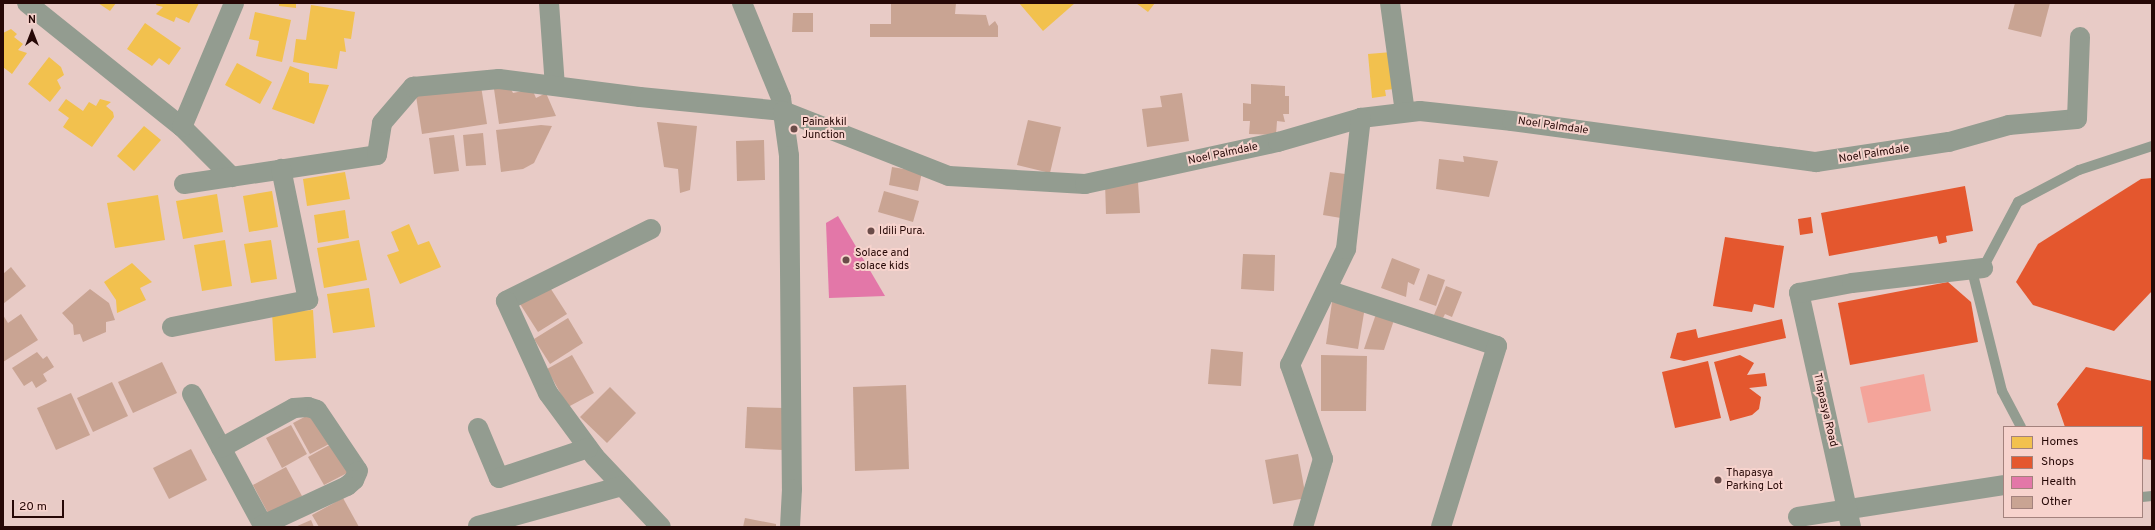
<!DOCTYPE html>
<html>
<head>
<meta charset="utf-8">
<style>
	body { margin:0 }
	#map { position:relative; width:2155px; height:530px; overflow:hidden; background:#e8cbc6; font-family:Overpass,sans-serif }
	div>[style] { position:absolute }
	[style*='--x'] { left:calc(var(--x)*1px); top:calc(var(--y)*1px); width:calc(var(--w)*1px); rotate:calc(var(--a)*1deg) }
	.green>* { inset:0; background:#f4a49a }
	.homes>* { inset:0; background:#f2c14e }
	.shops>* { inset:0; background:#e4572e }
	.health>* { inset:0; background:#e377a8 }
	.building>* { inset:0; background:#c9a493 }
	.service>* { height:10px; margin:-5px; padding:0 5px; transform-origin:5px; border-radius:5px; background:#939c90 }
	.minor>* { height:20px; margin:-10px; padding:0 10px; transform-origin:10px; border-radius:10px; background:#939c90 }
	.dots>* { width:11px; height:11px; translate:-50% -50%; box-sizing:border-box; border:2px solid #f7d3cd; border-radius:50% }
	span { translate:-50% -50%; white-space:nowrap; text-align:center; line-height:1.15; -webkit-text-stroke:4px #f7d3cd; paint-order:stroke }
	.poi-label { font-size:11px; color:#260806 }
	.left { translate:0 -50%; text-align:left }
	.street-label { font-size:11px; color:#260806 }
	.frame { position:absolute; inset:0; border:4px solid #260806; pointer-events:none }
	.legend { position:absolute; left:2003px; top:426px; width:140px; height:92px; box-sizing:border-box; background:#f7d3cd; border:1px solid #a3827d; margin:0; padding:5px 7px; list-style:none; font-size:12px; color:#260806 }
	.legend li { display:flex; align-items:center; gap:8px; height:20px }
	.legend b { width:20px; border:1px solid #a3827d }
	.north { position:absolute; left:12px; top:12px; width:40px; height:40px; -webkit-text-stroke:3px #f7d3cd; paint-order:stroke; rotate:0deg; font-size:11px; font-weight:700; line-height:16px; text-align:center; color:#260806 }
	.north::after { content:''; display:block; margin:auto; width:14px; height:18px; background:#260806; clip-path:polygon(50% 0,100% 100%,50% 72%,0 100%) }
	.scale { position:absolute; left:12px; top:500px; width:52px; height:18px; box-sizing:border-box; border:2px solid #260806; border-top:0; padding-left:5px; font-size:12px; line-height:14px; white-space:nowrap; color:#260806; -webkit-text-stroke:3px #f7d3cd; paint-order:stroke }
</style>
</head>
<body>
<div id="map">
	<div class="green">
		<i style="clip-path:polygon(1924px 374px,1931px 411px,1868px 423px,1860px 387px)"></i>
	</div>
	<div class="homes">
		<i style="clip-path:polygon(98px 3px,116px 3px,110px 11px)"></i>
		<i style="clip-path:polygon(157px 3px,199px 3px,189px 23px,176px 17px,174px 22px,156px 14px,163px 7px,156px 5px)"></i>
		<i style="clip-path:polygon(279px 3px,296px 3px,296px 8px,279px 6px)"></i>
		<i style="clip-path:polygon(1019px 3px,1075px 3px,1043px 31px)"></i>
		<i style="clip-path:polygon(1136px 3px,1155px 3px,1148px 12px)"></i>
		<i style="clip-path:polygon(311px 5px,355px 12px,351px 39px,344px 38px,346px 52px,340px 51px,337px 69px,293px 62px,296px 39px,306px 40px)"></i>
		<i style="clip-path:polygon(255px 12px,291px 20px,282px 62px,256px 56px,259px 41px,249px 39px)"></i>
		<i style="clip-path:polygon(145px 23px,181px 48px,169px 65px,159px 58px,152px 66px,127px 49px)"></i>
		<i style="clip-path:polygon(11px 29px,17px 34px,14px 37px,23px 44px,18px 50px,27px 53px,12px 74px,3px 67px,3px 33px)"></i>
		<i style="clip-path:polygon(1392px 52px,1394px 89px,1385px 90px,1386px 96px,1372px 98px,1368px 54px)"></i>
		<i style="clip-path:polygon(49px 57px,61px 67px,64px 75px,57px 80px,61px 88px,50px 102px,28px 84px)"></i>
		<i style="clip-path:polygon(237px 63px,272px 82px,260px 104px,225px 85px)"></i>
		<i style="clip-path:polygon(290px 66px,309px 73px,309px 83px,329px 85px,314px 124px,272px 109px)"></i>
		<i style="clip-path:polygon(66px 99px,83px 111px,89px 102px,96px 106px,100px 99px,111px 102px,106px 106px,113px 112px,114px 117px,92px 147px,63px 127px,69px 118px,58px 110px)"></i>
		<i style="clip-path:polygon(144px 126px,161px 140px,134px 171px,117px 156px)"></i>
		<i style="clip-path:polygon(345px 172px,350px 199px,307px 206px,303px 179px)"></i>
		<i style="clip-path:polygon(272px 191px,278px 227px,249px 232px,243px 196px)"></i>
		<i style="clip-path:polygon(217px 194px,223px 232px,183px 239px,176px 201px)"></i>
		<i style="clip-path:polygon(158px 195px,165px 240px,115px 248px,107px 203px)"></i>
		<i style="clip-path:polygon(345px 210px,349px 238px,318px 243px,314px 215px)"></i>
		<i style="clip-path:polygon(409px 224px,418px 245px,429px 241px,441px 267px,400px 284px,387px 255px,399px 251px,391px 232px)"></i>
		<i style="clip-path:polygon(225px 240px,232px 286px,202px 291px,194px 245px)"></i>
		<i style="clip-path:polygon(271px 240px,277px 279px,251px 283px,244px 244px)"></i>
		<i style="clip-path:polygon(359px 240px,367px 280px,324px 288px,317px 248px)"></i>
		<i style="clip-path:polygon(132px 263px,152px 282px,140px 288px,146px 300px,117px 313px,116px 300px,104px 282px)"></i>
		<i style="clip-path:polygon(369px 288px,375px 327px,333px 333px,327px 294px)"></i>
		<i style="clip-path:polygon(313px 310px,316px 358px,275px 361px,272px 313px)"></i>
	</div>
	<div class="shops">
		<i style="clip-path:polygon(2152px 178px,2152px 291px,2114px 331px,2033px 305px,2016px 282px,2038px 244px,2141px 179px)"></i>
		<i style="clip-path:polygon(1965px 186px,1973px 231px,1946px 236px,1947px 242px,1939px 244px,1937px 236px,1829px 256px,1821px 213px)"></i>
		<i style="clip-path:polygon(1811px 217px,1813px 233px,1800px 235px,1798px 219px)"></i>
		<i style="clip-path:polygon(1725px 237px,1784px 246px,1774px 308px,1754px 304px,1752px 312px,1713px 306px)"></i>
		<i style="clip-path:polygon(1948px 282px,1971px 302px,1978px 342px,1850px 365px,1838px 303px)"></i>
		<i style="clip-path:polygon(1782px 319px,1786px 338px,1684px 361px,1670px 358px,1677px 333px,1696px 329px,1698px 338px)"></i>
		<i style="clip-path:polygon(1740px 355px,1754px 363px,1747px 375px,1765px 373px,1767px 386px,1749px 388px,1761px 397px,1759px 409px,1752px 415px,1730px 421px,1714px 362px)"></i>
		<i style="clip-path:polygon(1708px 361px,1721px 418px,1675px 428px,1662px 372px)"></i>
		<i style="clip-path:polygon(2086px 367px,2152px 381px,2152px 460px,2142px 459px,2142px 427px,2065px 427px,2057px 404px)"></i>
	</div>
	<div class="health">
		<i style="clip-path:polygon(838px 216px,885px 296px,829px 298px,826px 223px)"></i>
	</div>
	<div class="building">
		<i style="clip-path:polygon(900px 3px,956px 3px,955px 14px,986px 15px,989px 26px,995px 21px,998px 26px,998px 37px,870px 37px,870px 24px,891px 24px,891px 4px)"></i>
		<i style="clip-path:polygon(2015px 3px,2050px 3px,2041px 37px,2008px 29px)"></i>
		<i style="clip-path:polygon(793px 13px,813px 13px,813px 32px,792px 32px)"></i>
		<i style="clip-path:polygon(1251px 84px,1285px 86px,1285px 96px,1289px 96px,1289px 114px,1283px 114px,1285px 122px,1277px 121px,1276px 135px,1249px 134px,1250px 121px,1243px 121px,1243px 103px,1251px 104px)"></i>
		<i style="clip-path:polygon(481px 86px,487px 124px,422px 134px,416px 96px)"></i>
		<i style="clip-path:polygon(510px 87px,513px 93px,532px 89px,536px 98px,546px 93px,556px 116px,499px 124px,494px 89px)"></i>
		<i style="clip-path:polygon(1182px 93px,1189px 141px,1147px 147px,1142px 109px,1162px 107px,1160px 96px)"></i>
		<i style="clip-path:polygon(1028px 120px,1061px 127px,1050px 173px,1017px 165px)"></i>
		<i style="clip-path:polygon(657px 122px,697px 126px,690px 190px,680px 193px,678px 169px,664px 167px)"></i>
		<i style="clip-path:polygon(541px 125px,552px 126px,534px 163px,523px 169px,501px 172px,496px 130px)"></i>
		<i style="clip-path:polygon(483px 133px,486px 165px,466px 166px,463px 135px)"></i>
		<i style="clip-path:polygon(454px 135px,459px 171px,434px 174px,429px 138px)"></i>
		<i style="clip-path:polygon(764px 140px,765px 180px,737px 181px,736px 141px)"></i>
		<i style="clip-path:polygon(1463px 156px,1498px 161px,1489px 197px,1436px 189px,1439px 159px,1464px 162px)"></i>
		<i style="clip-path:polygon(892px 167px,922px 172px,918px 191px,889px 185px)"></i>
		<i style="clip-path:polygon(1330px 172px,1353px 175px,1347px 219px,1323px 215px)"></i>
		<i style="clip-path:polygon(1138px 182px,1140px 213px,1106px 214px,1105px 183px)"></i>
		<i style="clip-path:polygon(884px 191px,919px 201px,913px 222px,878px 212px)"></i>
		<i style="clip-path:polygon(1243px 254px,1275px 255px,1274px 291px,1241px 289px)"></i>
		<i style="clip-path:polygon(1392px 258px,1420px 269px,1414px 285px,1408px 282px,1406px 297px,1381px 288px)"></i>
		<i style="clip-path:polygon(11px 267px,26px 286px,3px 304px,3px 274px)"></i>
		<i style="clip-path:polygon(1428px 274px,1445px 280px,1436px 306px,1419px 300px)"></i>
		<i style="clip-path:polygon(549px 286px,567px 314px,538px 332px,520px 304px)"></i>
		<i style="clip-path:polygon(1446px 286px,1462px 292px,1452px 317px,1445px 314px,1443px 318px,1434px 315px)"></i>
		<i style="clip-path:polygon(90px 289px,109px 303px,115px 320px,106px 322px,106px 332px,83px 342px,80px 334px,74px 335px,73px 325px,62px 313px)"></i>
		<i style="clip-path:polygon(1332px 302px,1365px 307px,1358px 349px,1326px 344px)"></i>
		<i style="clip-path:polygon(21px 314px,38px 340px,3px 362px,3px 315px,8px 323px)"></i>
		<i style="clip-path:polygon(1376px 314px,1394px 320px,1384px 350px,1364px 349px)"></i>
		<i style="clip-path:polygon(568px 318px,583px 343px,550px 364px,534px 339px)"></i>
		<i style="clip-path:polygon(1211px 349px,1243px 352px,1241px 386px,1208px 384px)"></i>
		<i style="clip-path:polygon(37px 352px,43px 359px,47px 356px,54px 367px,43px 374px,47px 381px,36px 388px,32px 381px,24px 386px,12px 368px)"></i>
		<i style="clip-path:polygon(572px 355px,594px 393px,568px 407px,547px 369px)"></i>
		<i style="clip-path:polygon(1321px 355px,1367px 356px,1366px 411px,1321px 411px)"></i>
		<i style="clip-path:polygon(162px 362px,177px 393px,133px 413px,118px 382px)"></i>
		<i style="clip-path:polygon(112px 382px,128px 416px,93px 432px,77px 398px)"></i>
		<i style="clip-path:polygon(906px 385px,909px 469px,855px 471px,853px 387px)"></i>
		<i style="clip-path:polygon(610px 387px,636px 413px,607px 443px,580px 417px)"></i>
		<i style="clip-path:polygon(71px 393px,90px 435px,56px 450px,37px 408px)"></i>
		<i style="clip-path:polygon(747px 407px,785px 408px,783px 450px,745px 448px)"></i>
		<i style="clip-path:polygon(314px 412px,331px 443px,310px 454px,293px 423px)"></i>
		<i style="clip-path:polygon(291px 425px,307px 454px,282px 468px,266px 438px)"></i>
		<i style="clip-path:polygon(335px 442px,351px 471px,324px 485px,308px 457px)"></i>
		<i style="clip-path:polygon(191px 449px,207px 480px,169px 499px,153px 468px)"></i>
		<i style="clip-path:polygon(1298px 454px,1306px 498px,1273px 504px,1265px 460px)"></i>
		<i style="clip-path:polygon(286px 467px,302px 496px,269px 515px,253px 485px)"></i>
		<i style="clip-path:polygon(343px 498px,359px 527px,319px 527px,312px 515px)"></i>
		<i style="clip-path:polygon(745px 518px,776px 524px,776px 527px,743px 527px)"></i>
		<i style="clip-path:polygon(311px 520px,314px 527px,295px 527px)"></i>
	</div>
	<div class="service">
		<i style="--x:2021;--y:427;--w:41;--a:-117.8"></i>
		<i style="--x:2002;--y:391;--w:120;--a:-104"></i>
		<i style="--x:1973;--y:275;--w:12;--a:-35"></i>
		<i style="--x:1983;--y:268;--w:75;--a:-62.1"></i>
		<i style="--x:2018;--y:202;--w:69;--a:-27.7"></i>
		<i style="--x:2079;--y:170;--w:77;--a:-18.2"></i>
		<i style="--x:2142;--y:497;--w:10;--a:-6"></i>
	</div>
	<div class="minor">
		<i style="--x:27;--y:3;--w:198;--a:38.7"></i>
		<i style="--x:182;--y:127;--w:71;--a:45"></i>
		<i style="--x:549;--y:3;--w:83;--a:85.9"></i>
		<i style="--x:742;--y:3;--w:103;--a:67.7"></i>
		<i style="--x:781;--y:98;--w:59;--a:82.1"></i>
		<i style="--x:789;--y:156;--w:333;--a:89.5"></i>
		<i style="--x:792;--y:489;--w:38;--a:93"></i>
		<i style="--x:1390;--y:3;--w:110;--a:82.2"></i>
		<i style="--x:182;--y:127;--w:134;--a:-67.2"></i>
		<i style="--x:184;--y:184;--w:195;--a:-8.5"></i>
		<i style="--x:377;--y:155;--w:32;--a:-81"></i>
		<i style="--x:382;--y:123;--w:48;--a:-49.3"></i>
		<i style="--x:413;--y:87;--w:86;--a:-5.3"></i>
		<i style="--x:499;--y:79;--w:142;--a:7.3"></i>
		<i style="--x:640;--y:97;--w:144;--a:5.6"></i>
		<i style="--x:783;--y:111;--w:178;--a:21.4"></i>
		<i style="--x:949;--y:176;--w:136;--a:3.4"></i>
		<i style="--x:1085;--y:184;--w:198;--a:-12.3"></i>
		<i style="--x:1278;--y:142;--w:86;--a:-16.1"></i>
		<i style="--x:1361;--y:118;--w:59;--a:-6.8"></i>
		<i style="--x:1420;--y:111;--w:93;--a:6.2"></i>
		<i style="--x:1512;--y:121;--w:307;--a:7.7"></i>
		<i style="--x:1816;--y:162;--w:134;--a:-8.6"></i>
		<i style="--x:1949;--y:142;--w:62;--a:-15.8"></i>
		<i style="--x:2009;--y:125;--w:68;--a:-5"></i>
		<i style="--x:2077;--y:119;--w:82;--a:-87.9"></i>
		<i style="--x:651;--y:229;--w:162;--a:153.6"></i>
		<i style="--x:506;--y:301;--w:101;--a:65.5"></i>
		<i style="--x:548;--y:393;--w:79;--a:53.7"></i>
		<i style="--x:595;--y:457;--w:96;--a:46.7"></i>
		<i style="--x:1327;--y:290;--w:179;--a:18.2"></i>
		<i style="--x:1497;--y:346;--w:189;--a:107.2"></i>
		<i style="--x:172;--y:327;--w:139;--a:-11.2"></i>
		<i style="--x:308;--y:300;--w:134;--a:-101.6"></i>
		<i style="--x:192;--y:394;--w:151;--a:61.6"></i>
		<i style="--x:478;--y:428;--w:54;--a:67.2"></i>
		<i style="--x:499;--y:478;--w:94;--a:-18.6"></i>
		<i style="--x:221;--y:448;--w:83;--a:-28.7"></i>
		<i style="--x:294;--y:408;--w:14;--a:-4"></i>
		<i style="--x:308;--y:407;--w:9;--a:18"></i>
		<i style="--x:317;--y:410;--w:73;--a:56.1"></i>
		<i style="--x:358;--y:471;--w:10;--a:114"></i>
		<i style="--x:354;--y:480;--w:9;--a:139"></i>
		<i style="--x:347;--y:486;--w:93;--a:155.1"></i>
		<i style="--x:1798;--y:517;--w:208;--a:-8.8"></i>
		<i style="--x:478;--y:526;--w:149;--a:-15.5"></i>
		<i style="--x:1303;--y:527;--w:71;--a:-73.6"></i>
		<i style="--x:1323;--y:459;--w:100;--a:-109.3"></i>
		<i style="--x:1290;--y:365;--w:129;--a:-64.2"></i>
		<i style="--x:1346;--y:249;--w:132;--a:-83.5"></i>
		<i style="--x:1851;--y:527;--w:240;--a:-102.5"></i>
		<i style="--x:1799;--y:293;--w:54;--a:-10.7"></i>
		<i style="--x:1852;--y:283;--w:132;--a:-6.5"></i>
	</div>
	<div class="dots">
		<i style="left:794px;top:129px;background:#6a4c49"></i>
		<i style="left:871px;top:231px;background:#6a4c49"></i>
		<i style="left:846px;top:260px;background:#6a4c49"></i>
		<i style="left:1718px;top:480px;background:#6a4c49"></i>
	</div>
	<div class="poi-label">
		<span class="left" style="left:802px;top:129px">Painakkil<br>Junction</span>
		<span class="left" style="left:879px;top:231px">Idili Pura.</span>
		<span class="left" style="left:855px;top:260px">Solace and<br>solace kids</span>
		<span class="left" style="left:1726px;top:480px">Thapasya<br>Parking Lot</span>
	</div>
	<div class="street-label">
		<span style="left:1553px;top:126px;rotate:8deg">Noel Palmdale</span>
		<span style="left:1223px;top:154px;rotate:-12deg">Noel Palmdale</span>
		<span style="left:1874px;top:154px;rotate:-9deg">Noel Palmdale</span>
		<span style="left:1825px;top:410px;rotate:77deg">Thapasya Road</span>
	</div>
	<div class="frame"></div>
	<ul class="legend">
	<li><b style="height:11px;background:#f2c14e"></b>Homes</li>
	<li><b style="height:11px;background:#e4572e"></b>Shops</li>
	<li><b style="height:11px;background:#e377a8"></b>Health</li>
	<li><b style="height:11px;background:#c9a493"></b>Other</li>
	</ul>
	<div class="north">N</div>
	<div class="scale">20 m</div>
</div>
</body>
</html>
